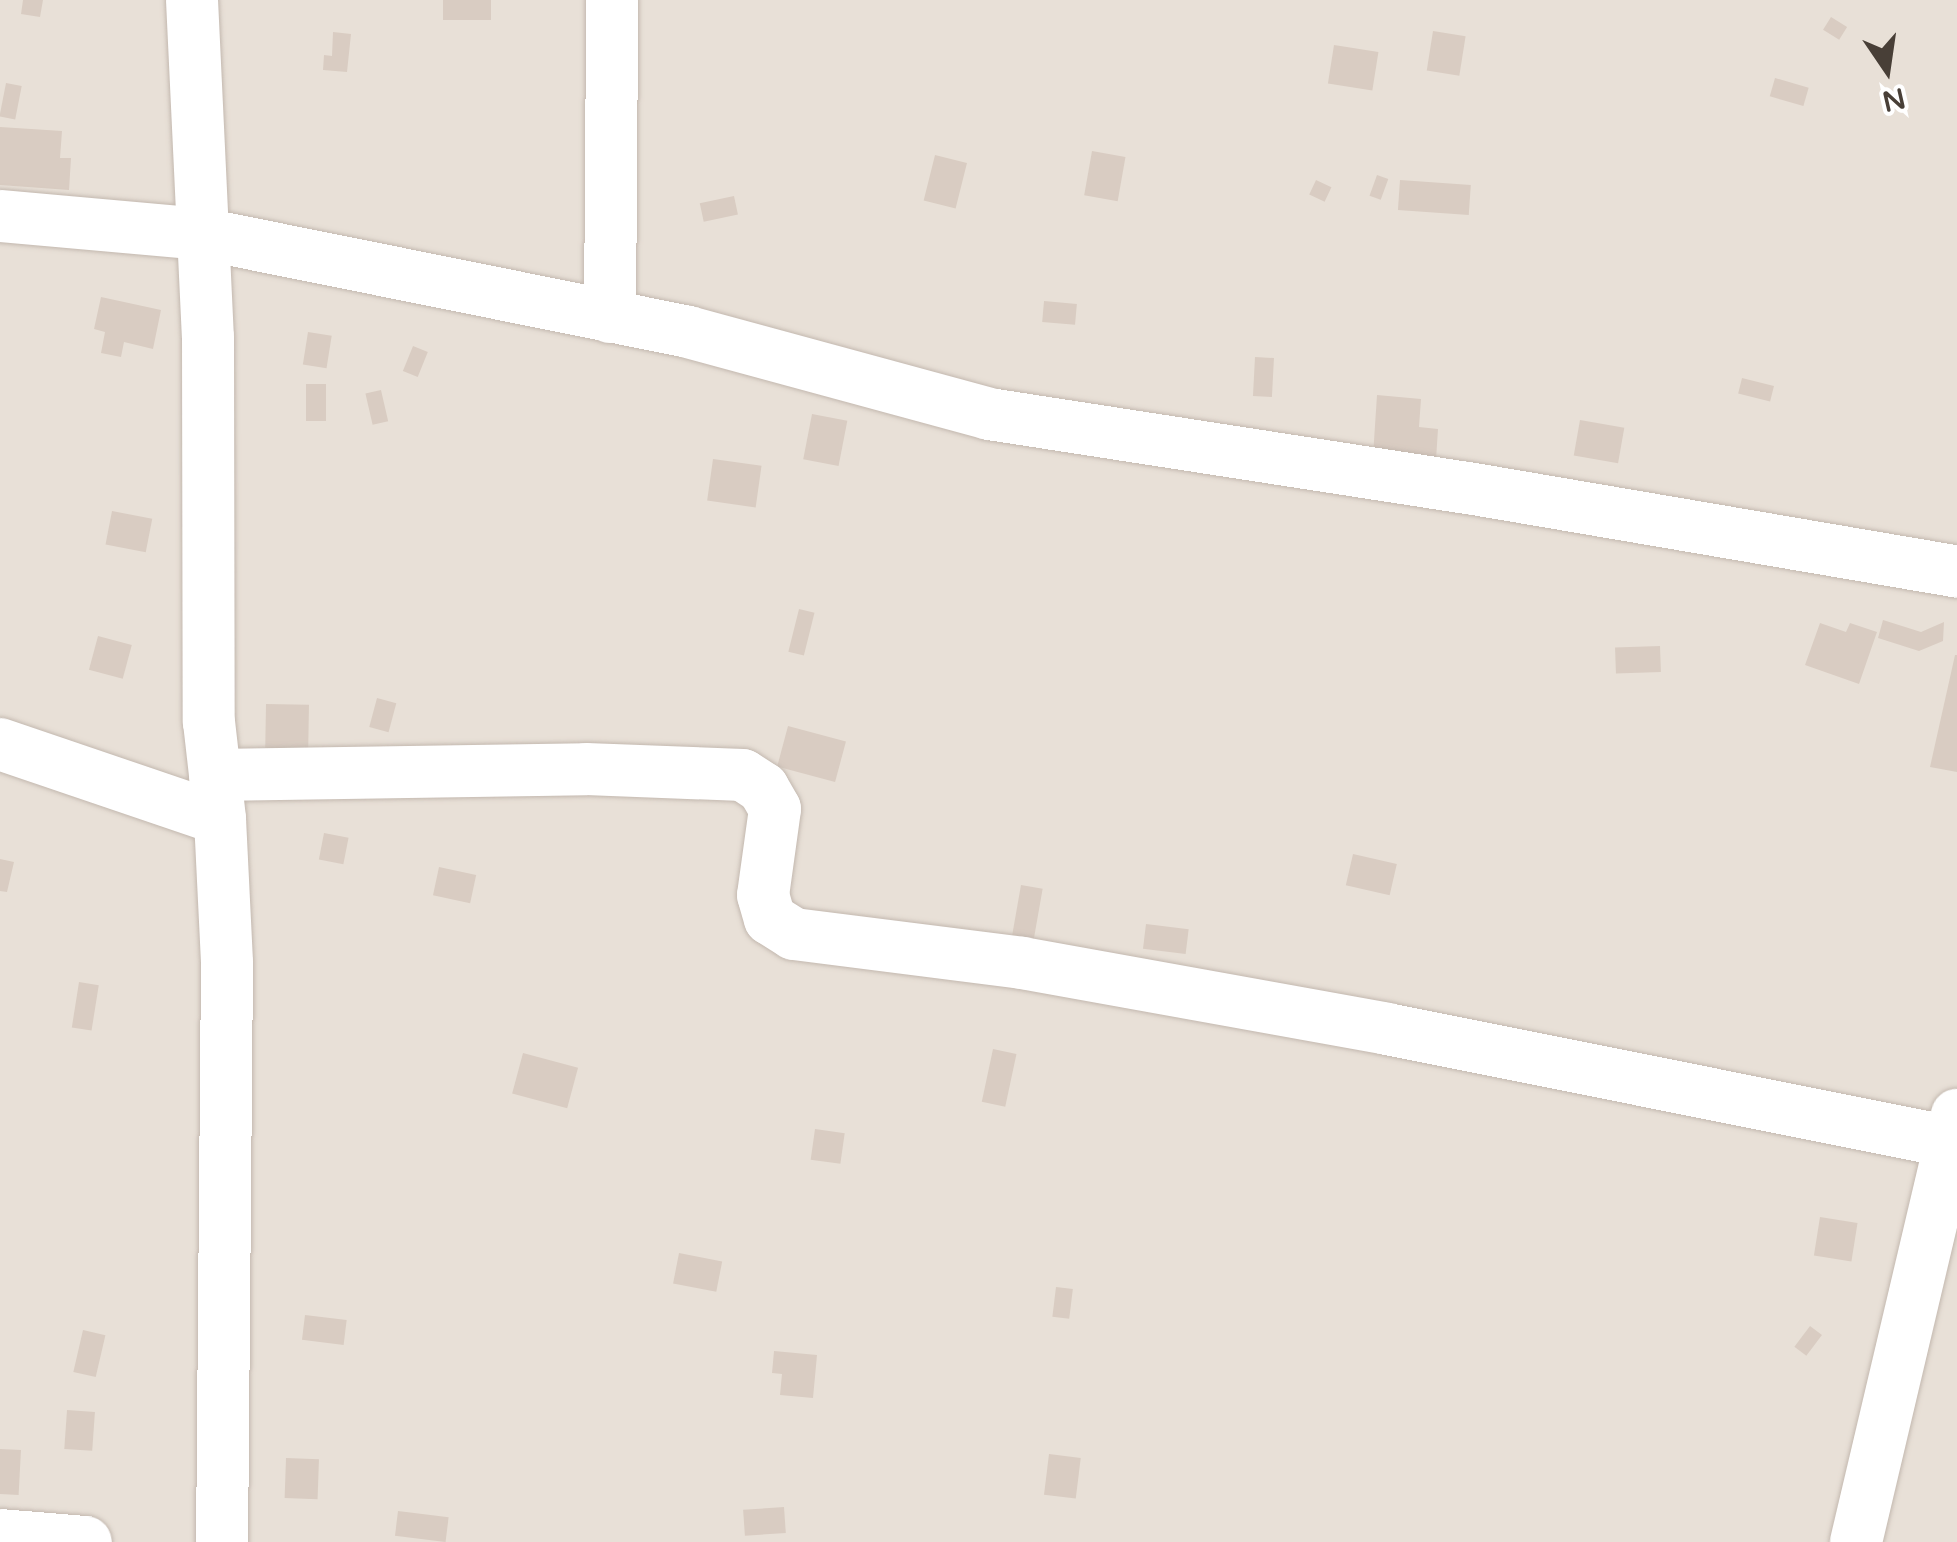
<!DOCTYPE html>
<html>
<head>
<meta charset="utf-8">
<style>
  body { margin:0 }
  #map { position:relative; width:1957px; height:1542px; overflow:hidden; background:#f4efe9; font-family:"Varela Round",sans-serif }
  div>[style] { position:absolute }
  .residential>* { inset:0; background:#e8e0d7; transform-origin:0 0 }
  .building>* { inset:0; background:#d9ccc2; transform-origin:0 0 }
  .roads { filter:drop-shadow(0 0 2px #c3b8af) drop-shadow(0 0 2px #c3b8af) }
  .minor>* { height:52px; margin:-26px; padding:0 26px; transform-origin:26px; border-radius:26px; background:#fff }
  span { translate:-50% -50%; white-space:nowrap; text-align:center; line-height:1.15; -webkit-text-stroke:8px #fff; paint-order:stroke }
  .north { position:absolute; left:1837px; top:20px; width:100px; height:100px; -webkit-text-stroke:8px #fff; paint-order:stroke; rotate:167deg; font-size:28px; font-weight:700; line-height:40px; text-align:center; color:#483f37 }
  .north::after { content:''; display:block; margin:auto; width:35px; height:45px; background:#483f37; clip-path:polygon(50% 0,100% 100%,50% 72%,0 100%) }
</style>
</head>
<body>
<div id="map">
  <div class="residential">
    <i style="left:0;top:0;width:1957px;height:1542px"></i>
  </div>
  <div class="building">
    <i style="clip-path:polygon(23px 0,43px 0,40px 17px,21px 14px)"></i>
    <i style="left:443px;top:0;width:48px;height:20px"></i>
    <i style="left:1831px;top:17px;width:19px;height:15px;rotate:32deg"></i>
    <i style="left:1433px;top:31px;width:33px;height:40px;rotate:9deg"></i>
    <i style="clip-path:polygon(333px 32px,351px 34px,347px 72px,323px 70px,324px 55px,332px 56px)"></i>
    <i style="left:1334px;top:45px;width:45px;height:39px;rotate:9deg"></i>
    <i style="left:1775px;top:78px;width:35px;height:19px;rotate:16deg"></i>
    <i style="left:6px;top:83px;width:16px;height:34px;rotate:11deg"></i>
    <i style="clip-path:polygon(0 127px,62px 131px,60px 158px,71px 158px,69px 190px,0 185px)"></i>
    <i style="left:1092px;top:151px;width:34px;height:45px;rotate:10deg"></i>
    <i style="left:935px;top:155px;width:33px;height:47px;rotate:14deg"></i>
    <i style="left:1377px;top:175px;width:12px;height:22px;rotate:20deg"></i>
    <i style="left:1316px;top:180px;width:17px;height:16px;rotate:25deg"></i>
    <i style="left:1400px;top:180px;width:71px;height:30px;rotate:4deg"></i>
    <i style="left:734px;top:196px;width:19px;height:35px;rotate:78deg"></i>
    <i style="clip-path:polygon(101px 297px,161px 310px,153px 349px,124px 342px,121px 357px,101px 353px,105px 332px,94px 329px)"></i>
    <i style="left:1044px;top:301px;width:33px;height:21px;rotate:5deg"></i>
    <i style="left:308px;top:332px;width:24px;height:33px;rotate:9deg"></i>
    <i style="left:413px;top:346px;width:16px;height:27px;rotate:22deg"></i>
    <i style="left:1255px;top:357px;width:19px;height:39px;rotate:3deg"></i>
    <i style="left:1742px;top:378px;width:33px;height:16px;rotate:14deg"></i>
    <i style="left:306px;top:384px;width:20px;height:37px"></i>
    <i style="left:381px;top:390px;width:32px;height:16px;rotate:77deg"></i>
    <i style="clip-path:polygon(1377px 395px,1421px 399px,1419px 427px,1438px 429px,1436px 460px,1373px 456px)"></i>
    <i style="left:812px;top:414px;width:36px;height:46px;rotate:11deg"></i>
    <i style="left:1580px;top:420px;width:45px;height:36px;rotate:10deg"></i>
    <i style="left:713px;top:459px;width:49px;height:42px;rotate:8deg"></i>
    <i style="left:112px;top:511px;width:41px;height:34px;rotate:11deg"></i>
    <i style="left:799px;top:609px;width:16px;height:44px;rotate:14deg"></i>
    <i style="clip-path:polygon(1883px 620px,1921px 632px,1944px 622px,1943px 641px,1919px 651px,1878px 638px)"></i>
    <i style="clip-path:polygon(1820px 623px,1846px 632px,1850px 623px,1877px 632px,1859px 684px,1805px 665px)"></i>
    <i style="left:98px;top:636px;width:35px;height:35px;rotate:15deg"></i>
    <i style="left:1660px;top:646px;width:26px;height:45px;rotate:88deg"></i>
    <i style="clip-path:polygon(1955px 655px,1957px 655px,1957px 772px,1930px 767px)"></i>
    <i style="left:377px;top:698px;width:20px;height:30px;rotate:15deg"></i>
    <i style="left:266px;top:704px;width:43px;height:44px;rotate:1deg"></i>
    <i style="left:788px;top:726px;width:60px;height:42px;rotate:15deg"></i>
    <i style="left:324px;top:833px;width:25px;height:27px;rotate:11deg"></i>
    <i style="left:1353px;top:854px;width:45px;height:32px;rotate:13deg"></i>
    <i style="clip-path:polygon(0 859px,14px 862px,7px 892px,0 891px)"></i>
    <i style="left:439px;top:867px;width:38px;height:29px;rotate:12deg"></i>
    <i style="left:1021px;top:885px;width:22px;height:52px;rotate:10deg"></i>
    <i style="left:1146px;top:924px;width:43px;height:25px;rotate:7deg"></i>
    <i style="left:79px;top:982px;width:20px;height:46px;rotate:9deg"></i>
    <i style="left:993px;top:1049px;width:24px;height:54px;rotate:12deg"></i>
    <i style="left:523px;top:1053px;width:57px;height:42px;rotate:15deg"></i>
    <i style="left:815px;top:1129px;width:30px;height:31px;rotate:8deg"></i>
    <i style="left:1820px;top:1217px;width:38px;height:39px;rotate:9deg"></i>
    <i style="left:679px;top:1253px;width:44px;height:31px;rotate:11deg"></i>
    <i style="left:1056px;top:1287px;width:17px;height:30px;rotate:7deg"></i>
    <i style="left:305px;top:1315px;width:42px;height:25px;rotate:7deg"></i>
    <i style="left:1810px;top:1326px;width:15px;height:26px;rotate:37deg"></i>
    <i style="left:83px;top:1330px;width:23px;height:43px;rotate:13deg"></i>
    <i style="clip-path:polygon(774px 1351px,817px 1355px,813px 1398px,780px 1395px,782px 1374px,772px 1373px)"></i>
    <i style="left:67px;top:1410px;width:28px;height:39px;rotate:4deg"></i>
    <i style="left:0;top:1449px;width:21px;height:45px;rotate:3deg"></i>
    <i style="left:1049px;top:1454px;width:32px;height:41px;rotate:7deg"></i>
    <i style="left:286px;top:1458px;width:33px;height:40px;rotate:2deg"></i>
    <i style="left:784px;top:1507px;width:26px;height:41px;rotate:86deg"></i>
    <i style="left:398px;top:1511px;width:51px;height:25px;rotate:7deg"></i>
  </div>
  <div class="roads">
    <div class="minor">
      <i style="left:192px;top:0;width:337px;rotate:87.3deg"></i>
      <i style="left:208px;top:337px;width:385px;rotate:89.9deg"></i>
      <i style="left:209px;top:722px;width:98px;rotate:83.5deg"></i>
      <i style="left:220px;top:819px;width:144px;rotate:87.2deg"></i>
      <i style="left:227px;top:963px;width:579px;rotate:90.49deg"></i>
      <i style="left:0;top:216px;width:204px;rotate:5.1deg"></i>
      <i style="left:203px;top:234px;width:495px;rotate:11.4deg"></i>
      <i style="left:688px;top:332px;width:312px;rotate:15.2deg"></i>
      <i style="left:989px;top:414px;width:485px;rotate:8.8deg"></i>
      <i style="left:1468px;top:488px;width:496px;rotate:9.7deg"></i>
      <i style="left:610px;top:317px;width:317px;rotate:-89.6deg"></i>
      <i style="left:0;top:744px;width:232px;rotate:18.8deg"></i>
      <i style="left:215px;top:775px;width:371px;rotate:-0.9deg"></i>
      <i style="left:586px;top:769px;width:157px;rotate:2.2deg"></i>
      <i style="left:743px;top:775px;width:24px;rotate:33deg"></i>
      <i style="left:763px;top:788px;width:24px;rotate:60deg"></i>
      <i style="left:775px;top:809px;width:87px;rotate:97.9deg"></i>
      <i style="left:763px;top:895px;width:25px;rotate:74deg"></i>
      <i style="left:770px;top:919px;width:28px;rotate:32deg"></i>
      <i style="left:794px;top:934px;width:230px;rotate:7.2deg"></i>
      <i style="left:1022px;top:963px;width:371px;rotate:10.2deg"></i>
      <i style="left:1387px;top:1029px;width:575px;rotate:11.33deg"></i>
      <i style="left:0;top:1535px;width:86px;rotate:4.7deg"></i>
      <i style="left:1856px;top:1542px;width:439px;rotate:-76.7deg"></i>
    </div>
  </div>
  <div class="north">N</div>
</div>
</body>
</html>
